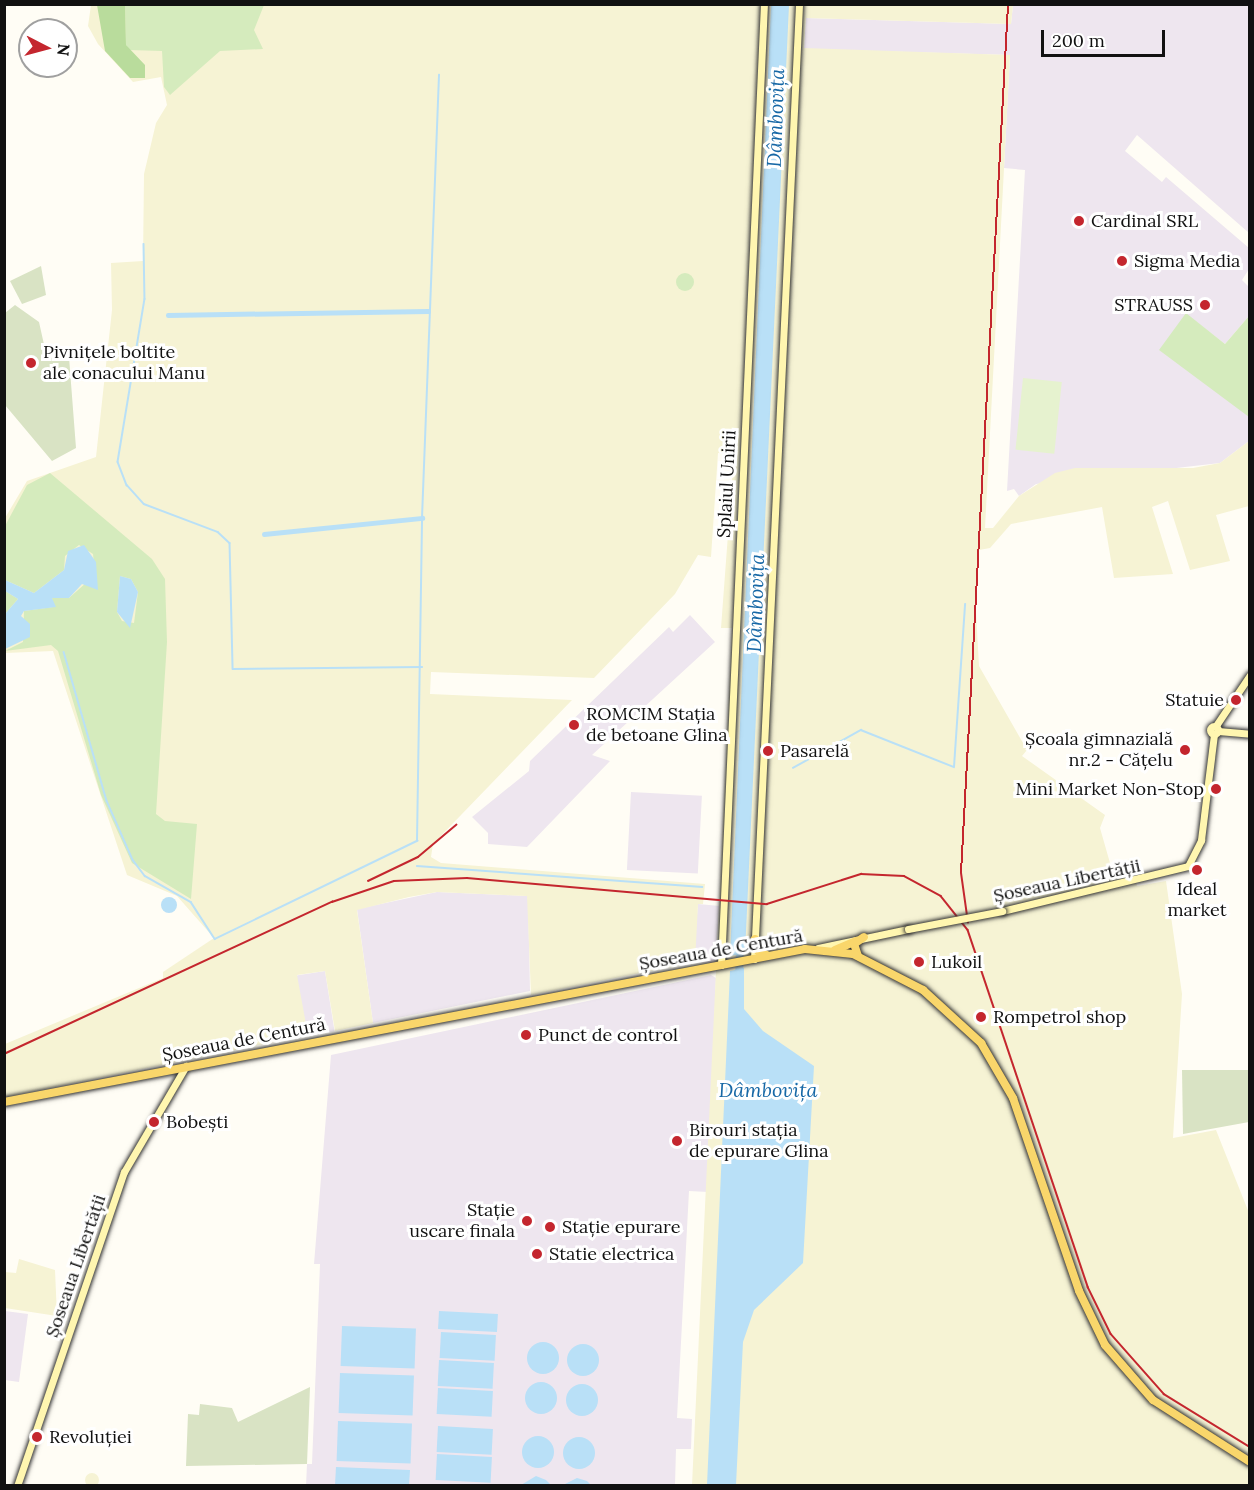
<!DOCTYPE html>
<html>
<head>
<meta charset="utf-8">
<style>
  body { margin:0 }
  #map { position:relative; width:1254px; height:1490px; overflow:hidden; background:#fffdf5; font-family:Lora,serif }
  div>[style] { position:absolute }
  .industrial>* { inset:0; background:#eee6ef; transform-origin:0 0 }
  .farmland>* { inset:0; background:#f6f3d4 }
  .round { border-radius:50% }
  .green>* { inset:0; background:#d5ebbd }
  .forest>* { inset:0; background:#b9dc9c }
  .cemetery>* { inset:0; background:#d9e3c4 }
  .pitch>* { inset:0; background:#e6f2cf; transform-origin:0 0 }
  .water>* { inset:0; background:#b9e0f7; transform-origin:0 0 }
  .stream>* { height:1.5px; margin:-0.75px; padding:0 0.75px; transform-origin:0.75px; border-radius:0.75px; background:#b9e0f7 }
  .canal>* { height:4.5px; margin:-2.25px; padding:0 2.25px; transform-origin:2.25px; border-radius:2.25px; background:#b9e0f7 }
  .river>* { height:8px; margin:-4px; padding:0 4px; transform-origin:4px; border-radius:4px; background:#b9e0f7 }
  .roads { filter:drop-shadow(0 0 2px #333) drop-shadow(0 0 2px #333) }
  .secondary>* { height:7px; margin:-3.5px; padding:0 3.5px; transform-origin:3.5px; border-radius:3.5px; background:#fff6b0 }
  .secondary>.ring { margin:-3.5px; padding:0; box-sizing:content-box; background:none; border:7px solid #fff6b0; border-radius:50% }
  .primary>* { height:8px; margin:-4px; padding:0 4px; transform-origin:4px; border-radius:4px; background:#f9d66b }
  .rail>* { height:1.5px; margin:-0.75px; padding:0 0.75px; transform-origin:0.75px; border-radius:0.75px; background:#c4262e }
  .bridges { filter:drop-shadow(0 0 2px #333) drop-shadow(0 0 2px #333) }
  .secondary-bridge>* { height:7px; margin:-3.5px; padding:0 3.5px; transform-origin:3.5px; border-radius:3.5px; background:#fff6b0 }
  .dots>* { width:16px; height:16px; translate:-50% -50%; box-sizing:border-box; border:3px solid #fff; border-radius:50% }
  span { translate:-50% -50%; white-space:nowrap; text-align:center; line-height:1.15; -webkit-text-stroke:6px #fff; paint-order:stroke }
  .poi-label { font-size:18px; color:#111 }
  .left { translate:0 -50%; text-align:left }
  .right { translate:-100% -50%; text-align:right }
  .street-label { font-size:18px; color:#111 }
  .water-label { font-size:20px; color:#1768a6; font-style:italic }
  .frame { position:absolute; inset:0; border:6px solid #111; pointer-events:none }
  .north { position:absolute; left:18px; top:18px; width:60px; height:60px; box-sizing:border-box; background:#fff; border:2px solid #a0a0a0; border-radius:50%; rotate:96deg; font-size:16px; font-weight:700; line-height:24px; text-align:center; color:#111 }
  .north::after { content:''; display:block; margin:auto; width:21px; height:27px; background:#c4262e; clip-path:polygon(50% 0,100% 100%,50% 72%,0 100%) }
  .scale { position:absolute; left:1041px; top:30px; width:124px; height:27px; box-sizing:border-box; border:3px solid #111; border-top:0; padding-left:8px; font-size:18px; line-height:21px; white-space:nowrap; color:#111; -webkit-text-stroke:4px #fff; paint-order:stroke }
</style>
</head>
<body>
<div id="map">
  <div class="industrial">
    <i style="clip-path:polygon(1013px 5px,1249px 5px,1249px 233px,1137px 135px,1125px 151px,1162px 182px,1166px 177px,1249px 248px,1249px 269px,1242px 280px,1249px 287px,1249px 316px,1225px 344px,1186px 314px,1249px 417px,1249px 441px,1220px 463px,1036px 484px,1019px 496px,1014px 489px,1007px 491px,1025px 170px,1004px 168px,1010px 55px,804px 49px,806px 18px,1011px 24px)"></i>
    <i style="clip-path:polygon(690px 615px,715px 642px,592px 755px,610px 761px,527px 847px,488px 844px,488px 833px,472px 817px,529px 771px,530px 761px,669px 627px,673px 632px)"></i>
    <i style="left:631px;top:792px;width:71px;height:78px;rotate:3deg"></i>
    <i style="clip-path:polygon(437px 892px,528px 896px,530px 991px,373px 1023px,357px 909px)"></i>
    <i style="left:698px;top:904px;width:22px;height:58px;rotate:5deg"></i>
    <i style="left:325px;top:971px;width:61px;height:29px;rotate:81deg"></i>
    <i style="clip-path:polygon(711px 975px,716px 978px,708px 1192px,689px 1191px,677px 1418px,692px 1419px,691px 1449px,676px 1449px,675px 1485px,306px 1486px,307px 1464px,312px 1464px,320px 1264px,314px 1264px,331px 1055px)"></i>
    <i style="clip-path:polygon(5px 1311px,28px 1314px,19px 1382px,5px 1380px)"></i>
  </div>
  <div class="farmland">
    <i style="clip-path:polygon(91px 5px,1013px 5px,1011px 24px,806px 18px,804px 48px,1010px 55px,985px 528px,993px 528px,1019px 496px,1055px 473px,1075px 468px,1193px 468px,1220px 463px,1249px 441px,1249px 506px,1216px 515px,1230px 561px,1190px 570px,1168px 501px,1152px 507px,1173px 574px,1114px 578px,1102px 507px,1011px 524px,990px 548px,979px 550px,975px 595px,979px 666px,1027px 750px,1022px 756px,1105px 815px,1100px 828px,1110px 863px,1131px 859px,1137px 886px,1166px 881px,1182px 994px,1173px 1138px,1216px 1130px,1249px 1213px,1249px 1485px,692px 1485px,732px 628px,721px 628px,734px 454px,718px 453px,711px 557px,698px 555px,675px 594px,594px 678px,431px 672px,430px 694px,572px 700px,433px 844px,431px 857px,441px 863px,705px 884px,703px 904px,698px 904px,695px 962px,531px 995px,527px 896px,437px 892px,409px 897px,357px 910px,373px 1023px,335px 1031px,325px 971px,297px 975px,308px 1035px,5px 1097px,5px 1044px,163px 978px,163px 972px,214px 938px,177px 896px,127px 875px,53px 651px,5px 653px,5px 518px,27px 481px,96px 457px,112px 310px,111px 263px,143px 261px,144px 174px,156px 123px,167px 105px,161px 77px,133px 82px,98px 44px,88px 26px)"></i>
    <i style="clip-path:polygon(19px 1259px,55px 1270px,57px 1316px,5px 1308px,5px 1272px,16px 1273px)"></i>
    <i class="round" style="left:85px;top:1473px;width:14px;height:14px"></i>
  </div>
  <div class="green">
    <i style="clip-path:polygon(125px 5px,264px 5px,254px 30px,263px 49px,220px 51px,170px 95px,164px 87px,162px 51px,129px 50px,126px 45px)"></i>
    <i class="round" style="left:676px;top:273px;width:18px;height:18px"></i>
    <i style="clip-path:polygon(1186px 313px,1225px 344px,1249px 316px,1249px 417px,1159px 350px)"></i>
    <i style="clip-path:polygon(evenodd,50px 473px,152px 559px,165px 579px,167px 642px,156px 814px,165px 821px,197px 824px,191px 899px,132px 863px,101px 795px,58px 651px,51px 645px,5px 651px,23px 642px,24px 611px,53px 607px,52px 598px,69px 598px,95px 575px,93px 554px,79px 545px,65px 556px,64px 570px,34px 593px,5px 580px,5px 526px,27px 485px,50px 473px,120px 576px,131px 579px,138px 592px,134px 623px,122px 621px,117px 612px,120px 576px)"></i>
    <i style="clip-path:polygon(5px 591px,18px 599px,5px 614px)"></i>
  </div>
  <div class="forest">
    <i style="clip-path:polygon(97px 5px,125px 5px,126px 45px,145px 65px,145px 78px,130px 78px,105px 51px)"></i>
  </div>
  <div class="cemetery">
    <i style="clip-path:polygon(41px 266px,46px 295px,22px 304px,10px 281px)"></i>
    <i style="clip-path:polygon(15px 305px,39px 322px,47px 358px,69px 357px,76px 448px,52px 461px,5px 405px,5px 313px)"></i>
    <i style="clip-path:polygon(1182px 1070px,1249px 1070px,1249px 1122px,1183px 1134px)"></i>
    <i style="clip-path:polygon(310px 1387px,307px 1464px,186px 1466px,188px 1414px,199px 1415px,200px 1404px,232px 1408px,238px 1422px)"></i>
  </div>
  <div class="pitch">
    <i style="left:1023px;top:378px;width:39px;height:72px;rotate:6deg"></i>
  </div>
  <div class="water">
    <i style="clip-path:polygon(771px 5px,789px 5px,745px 953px,730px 956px)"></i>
    <i style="clip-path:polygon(84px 545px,96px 562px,98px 590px,82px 584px,69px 598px,52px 598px,56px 607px,24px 611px,21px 616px,30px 624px,30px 637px,5px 649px,5px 614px,18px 599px,5px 591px,5px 580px,34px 593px,64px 570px,68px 551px)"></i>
    <i style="clip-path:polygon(120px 576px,131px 579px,138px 592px,130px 628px,117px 612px)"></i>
    <i class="round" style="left:161px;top:897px;width:16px;height:16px"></i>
    <i style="clip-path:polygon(744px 968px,744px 1009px,763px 1031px,814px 1066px,803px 1263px,754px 1310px,743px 1342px,736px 1485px,707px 1485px,730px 971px)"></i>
    <i style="left:439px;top:1311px;width:59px;height:18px;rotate:3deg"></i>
    <i style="left:342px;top:1326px;width:74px;height:40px;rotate:2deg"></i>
    <i style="left:441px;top:1332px;width:55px;height:26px;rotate:3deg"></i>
    <i class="round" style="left:527px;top:1342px;width:32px;height:32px"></i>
    <i class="round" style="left:567px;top:1344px;width:32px;height:32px"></i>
    <i style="left:439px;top:1360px;width:55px;height:26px;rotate:3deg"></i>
    <i style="left:340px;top:1373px;width:74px;height:40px;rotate:2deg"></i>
    <i class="round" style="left:525px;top:1382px;width:32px;height:32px"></i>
    <i class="round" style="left:566px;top:1384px;width:32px;height:32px"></i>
    <i style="left:438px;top:1388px;width:55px;height:26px;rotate:3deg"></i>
    <i style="left:338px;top:1421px;width:74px;height:40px;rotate:2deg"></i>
    <i style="left:438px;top:1426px;width:55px;height:26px;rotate:3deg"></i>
    <i class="round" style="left:522px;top:1436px;width:32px;height:32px"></i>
    <i class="round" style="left:563px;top:1437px;width:32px;height:32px"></i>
    <i style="left:437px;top:1454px;width:55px;height:26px;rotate:3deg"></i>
    <i style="clip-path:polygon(336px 1467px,410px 1470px,409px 1485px,335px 1485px)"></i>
    <i style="clip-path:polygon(536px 1476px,546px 1480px,551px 1485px,521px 1485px)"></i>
    <i style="clip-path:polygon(577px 1478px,587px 1481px,591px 1485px,563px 1485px)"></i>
  </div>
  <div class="stream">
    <i style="left:144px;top:244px;width:55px;rotate:89deg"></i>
    <i style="left:145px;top:299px;width:165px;rotate:99.4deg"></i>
    <i style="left:118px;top:462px;width:25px;rotate:69deg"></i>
    <i style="left:127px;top:485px;width:25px;rotate:48deg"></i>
    <i style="left:144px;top:504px;width:79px;rotate:20.7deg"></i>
    <i style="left:218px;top:532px;width:16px;rotate:43deg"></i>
    <i style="left:230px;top:543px;width:126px;rotate:88.6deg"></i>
    <i style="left:233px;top:669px;width:189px;rotate:-0.6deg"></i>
    <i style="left:64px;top:652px;width:155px;rotate:73.9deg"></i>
    <i style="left:107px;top:801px;width:64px;rotate:66.2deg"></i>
    <i style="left:133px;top:860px;width:20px;rotate:53deg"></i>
    <i style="left:145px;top:876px;width:53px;rotate:29.5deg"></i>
    <i style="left:191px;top:902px;width:44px;rotate:57deg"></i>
    <i style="left:215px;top:939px;width:225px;rotate:-25.9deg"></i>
    <i style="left:417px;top:841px;width:323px;rotate:-89.1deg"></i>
    <i style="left:422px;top:518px;width:443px;rotate:-87.8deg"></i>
    <i style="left:793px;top:768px;width:78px;rotate:-29.2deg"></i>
    <i style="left:861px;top:730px;width:100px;rotate:21.7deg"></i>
    <i style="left:954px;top:767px;width:163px;rotate:-86.1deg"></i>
    <i style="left:417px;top:866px;width:286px;rotate:4.2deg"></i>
  </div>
  <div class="canal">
    <i style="left:168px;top:315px;width:260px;rotate:-0.9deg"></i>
    <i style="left:264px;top:534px;width:159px;rotate:-5.8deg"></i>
  </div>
  <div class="river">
    <i style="left:739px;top:977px;width:33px;rotate:-88deg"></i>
  </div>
  <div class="roads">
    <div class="secondary">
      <i class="ring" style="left:1210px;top:726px;width:1px;height:1px"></i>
      <i style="left:1215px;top:727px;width:63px;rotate:-56.1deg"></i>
      <i style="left:1218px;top:731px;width:32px;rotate:5deg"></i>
      <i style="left:1002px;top:911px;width:191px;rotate:-13.6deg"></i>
      <i style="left:1188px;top:866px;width:29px;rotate:-63deg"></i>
      <i style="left:1201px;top:840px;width:107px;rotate:-83deg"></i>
      <i style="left:818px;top:948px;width:92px;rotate:-11.9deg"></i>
      <i style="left:754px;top:959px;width:956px;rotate:-87.3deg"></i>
      <i style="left:721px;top:965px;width:962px;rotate:-87.44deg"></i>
      <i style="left:17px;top:1486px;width:332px;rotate:-71.2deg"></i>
      <i style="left:124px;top:1172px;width:123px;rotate:-59.7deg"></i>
    </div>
    <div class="primary">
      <i style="left:755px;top:939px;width:12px;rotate:76deg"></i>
      <i style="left:758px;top:951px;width:10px;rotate:24deg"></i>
      <i style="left:835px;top:950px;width:23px;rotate:-23deg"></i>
      <i style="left:858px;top:956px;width:13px;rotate:-108deg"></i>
      <i style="left:854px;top:944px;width:12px;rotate:-35deg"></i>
      <i style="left:4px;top:1102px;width:815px;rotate:-10.81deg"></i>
      <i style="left:805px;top:949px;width:48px;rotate:5.9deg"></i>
      <i style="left:853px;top:954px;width:79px;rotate:27.2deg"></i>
      <i style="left:923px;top:990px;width:79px;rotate:42.4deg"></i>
      <i style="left:981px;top:1043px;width:64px;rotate:59.8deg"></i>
      <i style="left:1013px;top:1098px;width:204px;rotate:71.1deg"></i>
      <i style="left:1079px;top:1291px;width:60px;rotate:64.3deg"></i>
      <i style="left:1105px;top:1345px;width:73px;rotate:48.9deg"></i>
      <i style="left:1153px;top:1400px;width:115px;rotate:32.6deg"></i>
    </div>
  </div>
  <div class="rail">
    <i style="left:368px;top:881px;width:55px;rotate:-25.6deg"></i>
    <i style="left:418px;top:857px;width:50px;rotate:-40.1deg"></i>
    <i style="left:968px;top:923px;width:50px;rotate:-98deg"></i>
    <i style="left:961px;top:873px;width:870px;rotate:-86.9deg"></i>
    <i style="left:4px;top:1054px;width:362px;rotate:-24.9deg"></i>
    <i style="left:332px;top:902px;width:65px;rotate:-18.7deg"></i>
    <i style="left:394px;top:881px;width:73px;rotate:-2.4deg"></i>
    <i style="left:467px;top:878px;width:301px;rotate:5deg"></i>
    <i style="left:767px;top:904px;width:99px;rotate:-17.7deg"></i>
    <i style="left:861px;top:874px;width:43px;rotate:2.7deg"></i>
    <i style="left:904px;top:876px;width:42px;rotate:28.4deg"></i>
    <i style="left:941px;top:896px;width:43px;rotate:51.5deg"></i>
    <i style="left:968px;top:930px;width:377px;rotate:71.4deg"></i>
    <i style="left:1088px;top:1287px;width:52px;rotate:63.9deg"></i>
    <i style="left:1111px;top:1334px;width:80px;rotate:48.5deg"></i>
    <i style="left:1164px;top:1394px;width:101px;rotate:31.6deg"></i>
  </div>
  <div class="bridges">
    <div class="secondary-bridge">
      <i style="left:908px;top:929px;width:96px;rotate:-10.8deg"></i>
    </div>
  </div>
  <div class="dots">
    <i style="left:1079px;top:221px;background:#c4262e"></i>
    <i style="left:1122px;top:261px;background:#c4262e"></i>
    <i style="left:1205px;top:305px;background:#c4262e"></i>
    <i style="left:31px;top:363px;background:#c4262e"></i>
    <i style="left:1236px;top:700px;background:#c4262e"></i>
    <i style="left:574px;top:725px;background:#c4262e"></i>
    <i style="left:1185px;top:750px;background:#c4262e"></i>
    <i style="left:768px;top:751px;background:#c4262e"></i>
    <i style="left:1216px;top:789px;background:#c4262e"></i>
    <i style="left:1197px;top:870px;background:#c4262e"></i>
    <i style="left:919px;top:962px;background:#c4262e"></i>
    <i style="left:981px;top:1017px;background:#c4262e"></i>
    <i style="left:526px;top:1035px;background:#c4262e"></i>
    <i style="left:154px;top:1122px;background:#c4262e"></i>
    <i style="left:677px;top:1141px;background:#c4262e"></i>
    <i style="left:527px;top:1221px;background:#c4262e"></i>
    <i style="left:550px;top:1227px;background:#c4262e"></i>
    <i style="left:537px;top:1254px;background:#c4262e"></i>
    <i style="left:37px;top:1437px;background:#c4262e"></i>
  </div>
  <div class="poi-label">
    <span class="left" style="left:1091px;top:221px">Cardinal SRL</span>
    <span class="left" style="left:1134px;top:261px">Sigma Media</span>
    <span class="right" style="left:1193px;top:305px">STRAUSS</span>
    <span class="left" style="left:43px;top:363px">Pivnițele boltite<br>ale conacului Manu</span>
    <span class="right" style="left:1224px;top:700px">Statuie</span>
    <span class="left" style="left:586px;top:725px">ROMCIM Stația<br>de betoane Glina</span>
    <span class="right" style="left:1173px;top:750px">Școala gimnazială<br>nr.2 - Cățelu</span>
    <span class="left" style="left:780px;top:751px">Pasarelă</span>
    <span class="right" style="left:1204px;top:789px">Mini Market Non-Stop</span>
    <span style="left:1197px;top:900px">Ideal<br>market</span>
    <span class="left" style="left:931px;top:962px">Lukoil</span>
    <span class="left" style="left:993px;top:1017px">Rompetrol shop</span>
    <span class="left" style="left:538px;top:1035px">Punct de control</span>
    <span class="left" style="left:166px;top:1122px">Bobești</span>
    <span class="left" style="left:689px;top:1141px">Birouri stația<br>de epurare Glina</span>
    <span class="right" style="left:515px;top:1221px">Stație<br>uscare finala</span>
    <span class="left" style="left:562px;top:1227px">Stație epurare</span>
    <span class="left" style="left:549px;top:1254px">Statie electrica</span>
    <span class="left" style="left:49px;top:1437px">Revoluției</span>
  </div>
  <div class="street-label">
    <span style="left:727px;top:484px;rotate:-87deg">Splaiul Unirii</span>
    <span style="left:1067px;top:881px;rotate:-12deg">Șoseaua Libertății</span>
    <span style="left:721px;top:950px;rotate:-10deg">Șoseaua de Centură</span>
    <span style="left:244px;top:1040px;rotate:-11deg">Șoseaua de Centură</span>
    <span style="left:76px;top:1266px;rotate:-71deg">Șoseaua Libertății</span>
  </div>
  <div class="water-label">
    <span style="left:775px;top:118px;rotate:-88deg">Dâmbovița</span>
    <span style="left:755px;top:603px;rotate:-88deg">Dâmbovița</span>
    <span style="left:768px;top:1089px">Dâmbovița</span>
  </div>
  <div class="frame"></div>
  <div class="north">N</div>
  <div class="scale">200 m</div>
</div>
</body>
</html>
